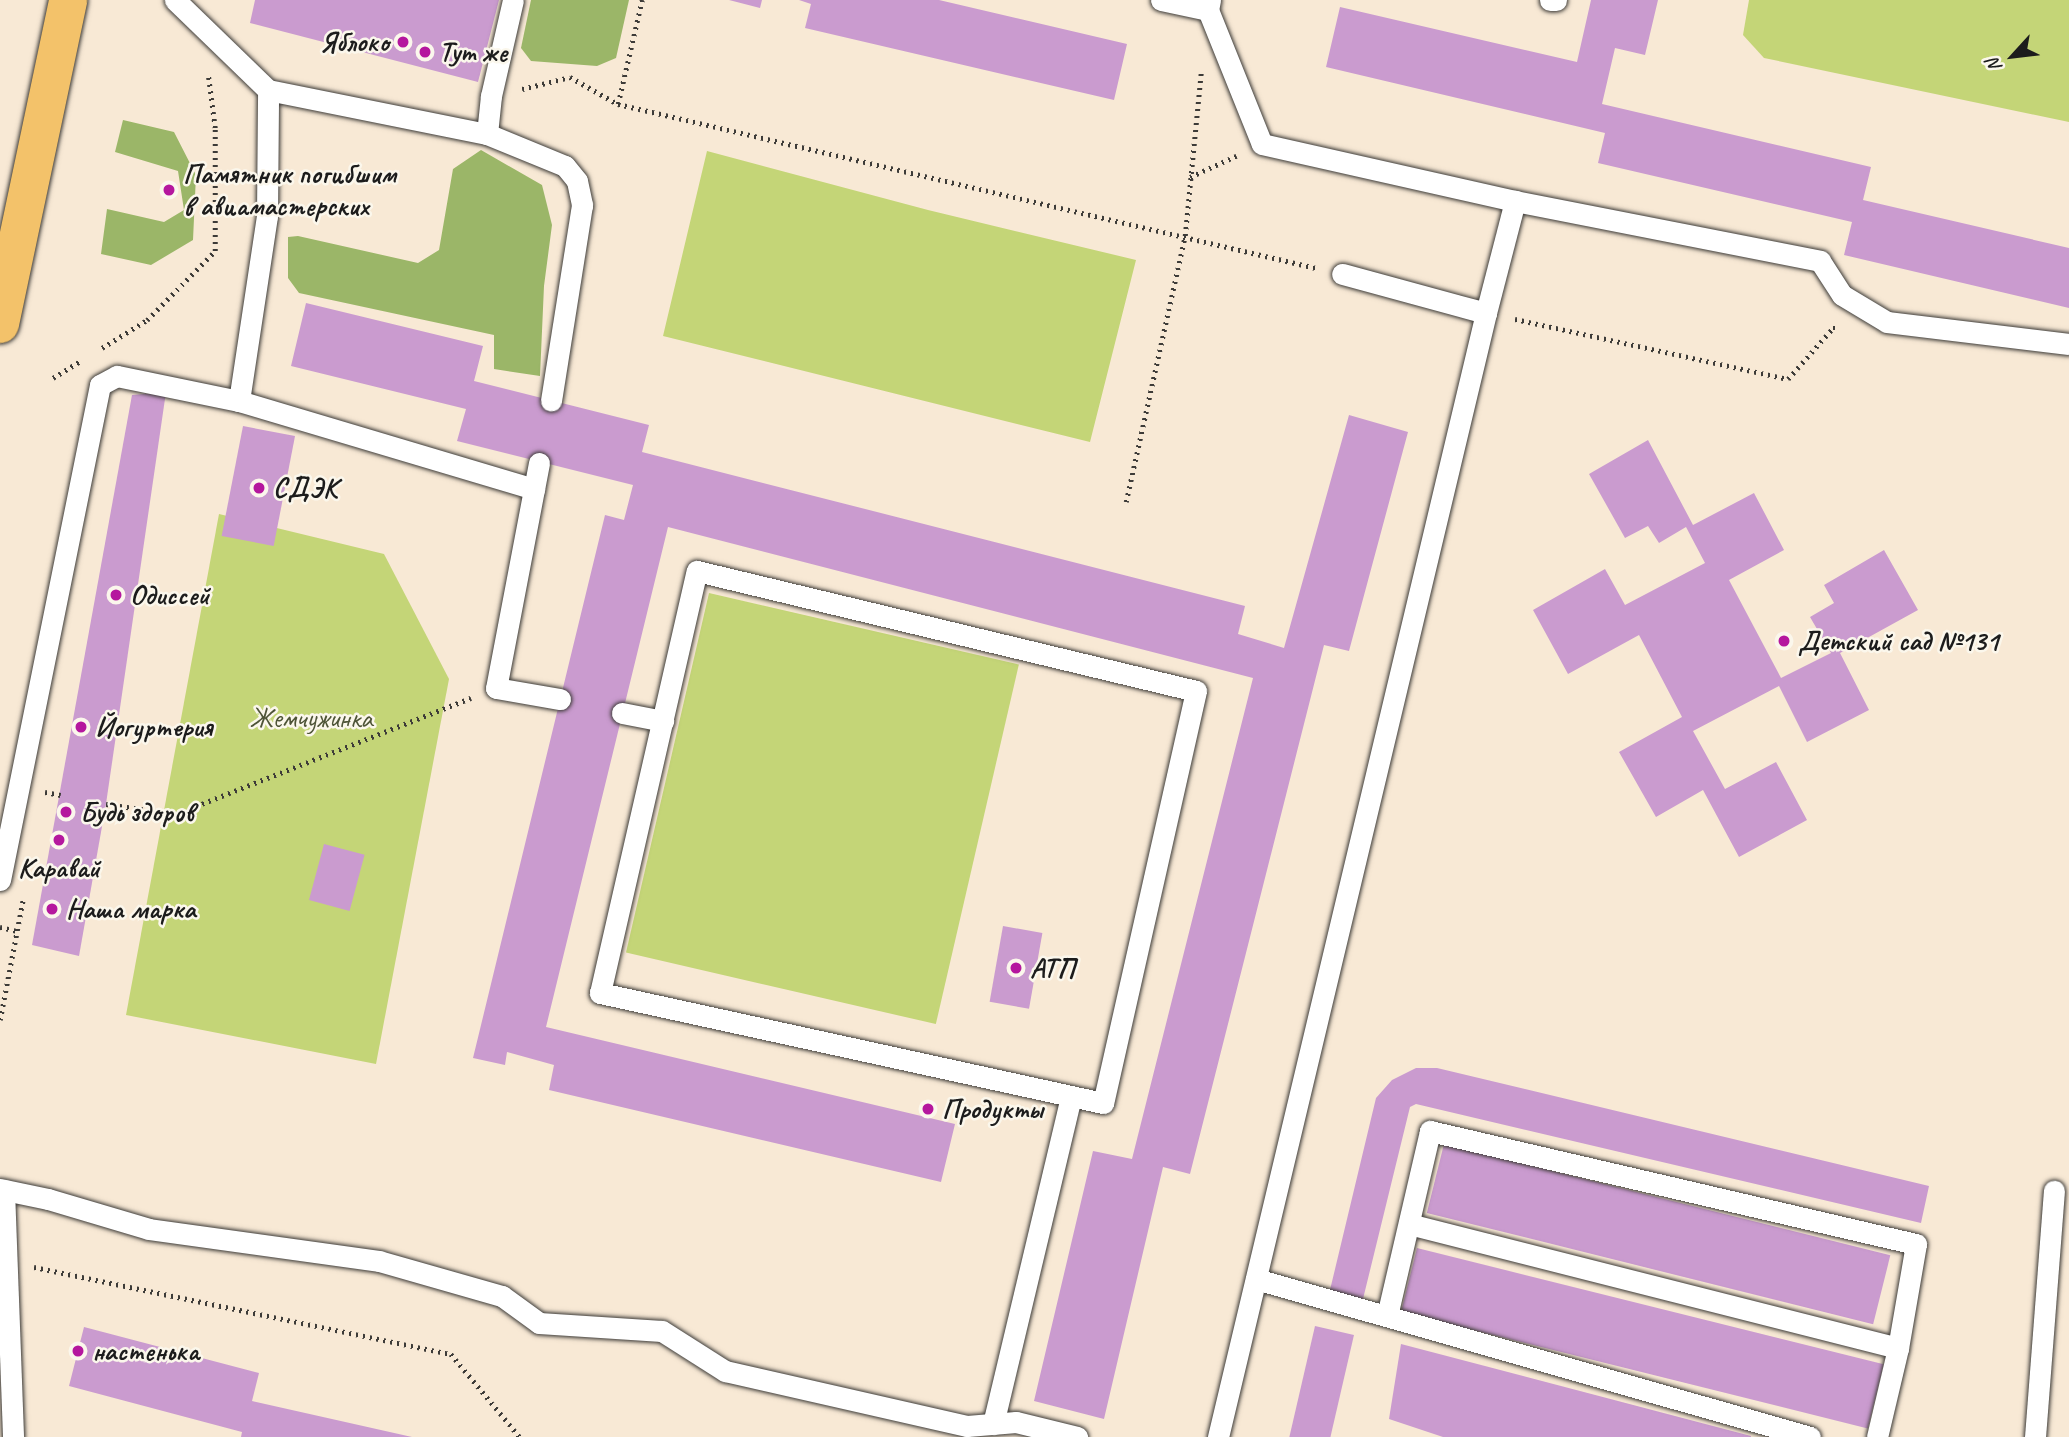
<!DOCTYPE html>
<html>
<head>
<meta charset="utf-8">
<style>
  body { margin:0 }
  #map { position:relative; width:2069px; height:1437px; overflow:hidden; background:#f8e9d5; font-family:Caveat,sans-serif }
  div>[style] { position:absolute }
  .green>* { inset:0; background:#c4d577; transform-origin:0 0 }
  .forest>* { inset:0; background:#9bb668 }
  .building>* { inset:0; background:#ca9bcf; transform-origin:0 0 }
  .path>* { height:4.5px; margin-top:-2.25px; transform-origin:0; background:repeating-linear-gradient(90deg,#3d3b38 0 2px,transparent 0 7px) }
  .roads { filter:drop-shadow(0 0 2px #3d3b38) drop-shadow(0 0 2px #3d3b38) }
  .lane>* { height:21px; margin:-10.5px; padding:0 10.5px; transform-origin:10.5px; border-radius:10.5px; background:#fff }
  .primary>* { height:38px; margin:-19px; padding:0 19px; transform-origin:19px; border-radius:19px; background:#f3c26a }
  .dots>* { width:19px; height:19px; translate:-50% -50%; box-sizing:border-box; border:4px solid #fbf7ec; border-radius:50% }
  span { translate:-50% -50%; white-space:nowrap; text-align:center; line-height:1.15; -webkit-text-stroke:5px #fbf7ec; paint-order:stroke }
  .poi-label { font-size:28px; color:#1c1c1c; font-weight:700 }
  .right { translate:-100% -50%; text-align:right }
  .left { translate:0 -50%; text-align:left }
  .park-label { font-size:28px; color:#4e5437 }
  .north { position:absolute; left:1978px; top:21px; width:70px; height:70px; -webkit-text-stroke:5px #fbf7ec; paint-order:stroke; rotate:243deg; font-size:19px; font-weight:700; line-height:28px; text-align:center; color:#1c1c1c }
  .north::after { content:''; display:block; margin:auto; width:24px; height:32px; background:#1c1c1c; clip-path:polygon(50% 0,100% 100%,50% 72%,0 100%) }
</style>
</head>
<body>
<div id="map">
  <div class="green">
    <i style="clip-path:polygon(1749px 0,2069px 0,2069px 122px,1764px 58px,1743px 35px)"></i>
    <i style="clip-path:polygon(707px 151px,928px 210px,1136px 260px,1090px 442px,663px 336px)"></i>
    <i style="clip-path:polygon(219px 514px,384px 554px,449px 679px,376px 1064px,126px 1015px)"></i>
    <i style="left:709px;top:593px;width:318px;height:369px;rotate:13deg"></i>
  </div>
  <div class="forest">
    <i style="clip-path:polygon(531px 0,629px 0,616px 58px,597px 66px,531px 61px,521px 48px)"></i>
    <i style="clip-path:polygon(123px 120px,174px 132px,196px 175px,193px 240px,151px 265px,101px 254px,107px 209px,164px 222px,184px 210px,178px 171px,115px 152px)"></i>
    <i style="clip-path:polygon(481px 150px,542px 185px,552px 225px,544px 286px,540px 376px,494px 369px,494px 335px,299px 293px,288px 278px,288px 237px,298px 236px,418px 263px,439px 250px,453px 169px)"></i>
  </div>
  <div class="building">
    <i style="clip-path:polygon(255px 0,499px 0,478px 82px,250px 23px)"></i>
    <i style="clip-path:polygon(729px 0,762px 0,760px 8px)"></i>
    <i style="clip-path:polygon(799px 0,939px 0,1127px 44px,1114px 100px,805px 28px,811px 4px)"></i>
    <i style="clip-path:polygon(1591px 0,1658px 0,1645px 55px,1615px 48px,1602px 104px,1871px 167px,1863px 200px,2069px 248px,2069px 308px,1844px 255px,1852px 222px,1598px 163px,1605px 133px,1326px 67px,1340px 7px,1577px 62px)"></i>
    <i style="clip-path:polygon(306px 303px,483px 346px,474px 381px,649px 425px,642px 452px,1245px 606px,1238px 634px,1284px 648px,1349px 415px,1408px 432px,1349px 651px,1324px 645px,1190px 1174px,1163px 1167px,1104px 1419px,1034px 1401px,1093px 1151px,1132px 1159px,1253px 678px,668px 527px,546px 1027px,955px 1124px,941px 1182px,549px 1090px,554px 1065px,507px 1052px,505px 1065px,473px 1058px,605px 515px,624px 520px,633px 485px,457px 441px,466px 409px,291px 366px)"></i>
    <i style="clip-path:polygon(166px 392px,106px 804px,79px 956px,32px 945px,132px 395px)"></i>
    <i style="left:243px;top:426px;width:53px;height:112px;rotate:11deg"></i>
    <i style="clip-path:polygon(1648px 440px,1693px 525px,1754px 493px,1784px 550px,1729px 580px,1781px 678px,1831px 653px,1810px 617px,1834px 603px,1824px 585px,1884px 550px,1918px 610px,1840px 653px,1869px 710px,1807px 742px,1779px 686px,1693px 731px,1725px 789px,1776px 762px,1807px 820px,1739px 857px,1703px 790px,1656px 817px,1619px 752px,1682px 717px,1639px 635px,1568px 674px,1533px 610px,1605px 569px,1625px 605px,1705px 563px,1686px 527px,1659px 543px,1648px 526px,1625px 538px,1589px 474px)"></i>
    <i style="left:324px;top:844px;width:42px;height:58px;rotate:15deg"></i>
    <i style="left:1003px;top:926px;width:40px;height:77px;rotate:10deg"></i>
    <i style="clip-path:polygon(1416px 1068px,1437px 1068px,1929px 1186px,1921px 1223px,1416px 1104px,1410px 1107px,1363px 1299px,1330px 1290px,1376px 1098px,1392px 1080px)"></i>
    <i style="left:1444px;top:1144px;width:460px;height:71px;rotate:14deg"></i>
    <i style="left:1417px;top:1248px;width:481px;height:66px;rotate:14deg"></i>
    <i style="left:1315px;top:1326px;width:40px;height:114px;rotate:13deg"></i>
    <i style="clip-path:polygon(84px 1327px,259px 1373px,252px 1401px,412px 1437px,241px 1437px,242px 1432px,69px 1386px)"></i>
    <i style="clip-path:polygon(1401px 1344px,1751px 1436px,1751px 1437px,1443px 1437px,1389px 1419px)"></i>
  </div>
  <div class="path">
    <i style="left:522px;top:89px;width:49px;rotate:-14deg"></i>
    <i style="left:570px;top:77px;width:55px;rotate:29.4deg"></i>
    <i style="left:618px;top:104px;width:717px;rotate:13.22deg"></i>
    <i style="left:618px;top:104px;width:107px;rotate:-77deg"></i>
    <i style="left:1190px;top:177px;width:51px;rotate:-24.5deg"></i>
    <i style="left:1515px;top:319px;width:280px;rotate:12.4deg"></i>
    <i style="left:1788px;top:379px;width:68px;rotate:-48.6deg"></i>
    <i style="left:1833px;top:328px;width:5px"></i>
    <i style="left:102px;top:348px;width:53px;rotate:-31.9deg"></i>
    <i style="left:147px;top:320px;width:97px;rotate:-45.4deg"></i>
    <i style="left:215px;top:251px;width:123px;rotate:-90deg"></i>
    <i style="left:215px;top:128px;width:54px;rotate:-97.4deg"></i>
    <i style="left:53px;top:378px;width:31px;rotate:-32deg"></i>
    <i style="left:1126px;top:502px;width:272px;rotate:-77.5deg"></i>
    <i style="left:1185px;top:236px;width:165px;rotate:-84.4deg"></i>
    <i style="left:45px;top:792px;width:16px;rotate:11deg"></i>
    <i style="left:106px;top:804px;width:71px;rotate:8.1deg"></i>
    <i style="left:176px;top:814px;width:317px;rotate:-21.5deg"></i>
    <i style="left:0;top:927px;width:17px;rotate:13deg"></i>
    <i style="left:0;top:1020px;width:123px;rotate:-79.2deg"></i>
    <i style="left:34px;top:1267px;width:426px;rotate:11.8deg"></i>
    <i style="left:451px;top:1354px;width:108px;rotate:50.3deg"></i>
  </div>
  <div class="roads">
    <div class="lane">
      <i style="left:175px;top:0;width:129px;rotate:44.1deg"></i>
      <i style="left:268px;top:90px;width:223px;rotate:11.4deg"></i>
      <i style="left:487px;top:134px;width:84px;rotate:22.3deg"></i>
      <i style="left:565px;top:166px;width:19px;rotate:51deg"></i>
      <i style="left:577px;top:181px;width:25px;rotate:78deg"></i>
      <i style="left:582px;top:205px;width:198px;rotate:99deg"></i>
      <i style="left:1161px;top:0;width:48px;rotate:12deg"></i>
      <i style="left:1210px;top:0;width:10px;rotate:101deg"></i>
      <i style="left:1208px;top:10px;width:144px;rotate:68.1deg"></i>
      <i style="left:1262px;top:144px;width:259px;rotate:12.7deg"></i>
      <i style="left:1550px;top:0;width:6px"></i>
      <i style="left:487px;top:134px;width:38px;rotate:-84deg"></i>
      <i style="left:491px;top:96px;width:98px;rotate:-77.1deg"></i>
      <i style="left:1486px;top:313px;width:116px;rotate:-75.5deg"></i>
      <i style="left:1515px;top:201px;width:311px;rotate:11.1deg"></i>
      <i style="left:1820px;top:261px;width:40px;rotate:57.1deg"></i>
      <i style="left:1842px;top:295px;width:52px;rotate:31deg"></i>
      <i style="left:1887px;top:322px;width:183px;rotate:6.9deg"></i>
      <i style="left:239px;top:401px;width:187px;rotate:-81.4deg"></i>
      <i style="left:267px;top:216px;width:126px;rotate:-89.5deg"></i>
      <i style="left:539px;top:463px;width:229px;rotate:100.8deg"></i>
      <i style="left:496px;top:688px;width:65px;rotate:9.8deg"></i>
      <i style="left:697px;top:571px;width:513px;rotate:13.52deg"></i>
      <i style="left:1196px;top:691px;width:422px;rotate:102.7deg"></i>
      <i style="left:1103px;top:1103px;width:515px;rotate:-167.66deg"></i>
      <i style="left:600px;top:993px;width:433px;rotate:-77.1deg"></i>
      <i style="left:622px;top:713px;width:42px;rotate:11deg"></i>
      <i style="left:0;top:880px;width:505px;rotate:-78.58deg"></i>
      <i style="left:100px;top:385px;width:19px;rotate:-28deg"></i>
      <i style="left:117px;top:376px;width:125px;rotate:11.6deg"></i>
      <i style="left:239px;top:401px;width:308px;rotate:16.6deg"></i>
      <i style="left:0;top:1189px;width:49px;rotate:11.8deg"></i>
      <i style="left:48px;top:1199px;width:105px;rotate:16.5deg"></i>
      <i style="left:149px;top:1229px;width:232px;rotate:7.9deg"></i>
      <i style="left:379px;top:1261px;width:128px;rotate:15.9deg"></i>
      <i style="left:502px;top:1296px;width:46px;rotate:36.1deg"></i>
      <i style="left:539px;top:1323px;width:123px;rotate:3.7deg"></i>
      <i style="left:662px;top:1331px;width:75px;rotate:32.4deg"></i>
      <i style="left:725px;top:1371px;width:248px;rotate:12.8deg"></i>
      <i style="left:967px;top:1426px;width:49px;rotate:-4.7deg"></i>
      <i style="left:1016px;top:1422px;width:63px;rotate:13.8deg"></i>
      <i style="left:4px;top:1190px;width:247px;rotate:87.9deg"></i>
      <i style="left:1256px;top:1279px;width:576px;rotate:15.92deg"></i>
      <i style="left:1387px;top:1316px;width:190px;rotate:-76.9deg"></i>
      <i style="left:1430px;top:1131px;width:499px;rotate:13.1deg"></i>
      <i style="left:1916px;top:1244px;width:106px;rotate:99.8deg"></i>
      <i style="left:1898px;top:1348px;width:504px;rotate:-165.77deg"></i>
      <i style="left:993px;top:1424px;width:337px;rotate:-76.6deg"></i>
      <i style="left:1218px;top:1437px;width:1156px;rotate:-76.59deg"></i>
      <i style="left:1486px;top:313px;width:149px;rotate:-164.8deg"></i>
      <i style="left:1877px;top:1437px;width:91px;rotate:-76.7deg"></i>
      <i style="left:2035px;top:1437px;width:247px;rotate:-85.6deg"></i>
    </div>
    <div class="primary">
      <i style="left:0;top:324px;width:331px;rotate:-78.1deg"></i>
    </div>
  </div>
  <div class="dots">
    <i style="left:403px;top:42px;background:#b5179e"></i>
    <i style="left:425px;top:52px;background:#b5179e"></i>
    <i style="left:169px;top:190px;background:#b5179e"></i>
    <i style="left:259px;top:488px;background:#b5179e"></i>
    <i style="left:116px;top:595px;background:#b5179e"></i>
    <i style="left:1784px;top:641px;background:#b5179e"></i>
    <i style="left:81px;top:727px;background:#b5179e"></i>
    <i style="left:66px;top:812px;background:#b5179e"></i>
    <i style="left:59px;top:840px;background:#b5179e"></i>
    <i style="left:52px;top:909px;background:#b5179e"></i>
    <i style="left:1016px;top:968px;background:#b5179e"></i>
    <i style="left:928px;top:1109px;background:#b5179e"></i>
    <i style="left:78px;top:1351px;background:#b5179e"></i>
  </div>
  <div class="poi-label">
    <span class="right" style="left:389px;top:42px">Яблоко</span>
    <span class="left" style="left:439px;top:52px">Тут же</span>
    <span class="left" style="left:183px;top:190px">Памятник погибшим<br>в авиамастерских</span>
    <span class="left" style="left:273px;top:488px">СДЭК</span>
    <span class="left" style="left:130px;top:595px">Одиссей</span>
    <span class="left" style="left:1798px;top:641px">Детский сад №131</span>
    <span class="left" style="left:95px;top:727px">Йогуртерия</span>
    <span class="left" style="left:80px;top:812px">Будь здоров</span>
    <span style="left:59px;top:868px">Каравай</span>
    <span class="left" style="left:66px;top:909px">Наша марка</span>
    <span class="left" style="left:1030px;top:968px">АТП</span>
    <span class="left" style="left:942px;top:1109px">Продукты</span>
    <span class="left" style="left:92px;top:1351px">настенька</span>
  </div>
  <div class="park-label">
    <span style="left:311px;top:718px">Жемчужинка</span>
  </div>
  <div class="north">N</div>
</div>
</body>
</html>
